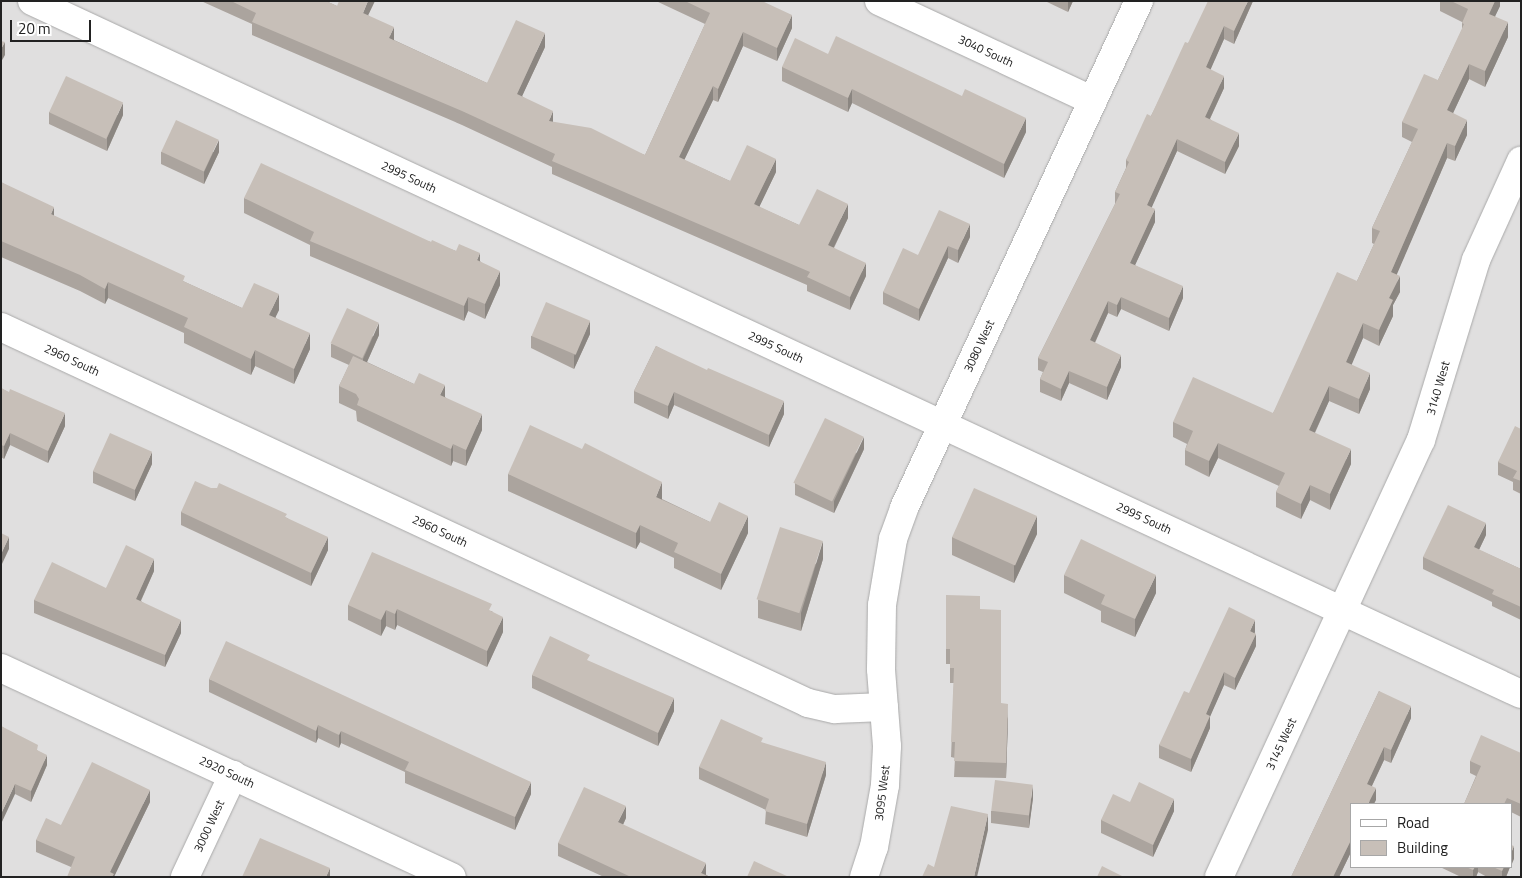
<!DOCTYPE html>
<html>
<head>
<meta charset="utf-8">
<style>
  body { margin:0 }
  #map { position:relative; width:1522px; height:878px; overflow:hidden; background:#f2efe9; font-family:"Titillium Web",sans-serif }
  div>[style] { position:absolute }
  .residential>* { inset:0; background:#e0dfdf }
  .roads { filter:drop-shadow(0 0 1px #a9a9a9) drop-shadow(0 0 1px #a9a9a9) }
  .minor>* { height:28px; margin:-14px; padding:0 14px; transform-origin:14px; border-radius:14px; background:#fff }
  .wall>* { inset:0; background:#aba49e }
  .shaded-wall>* { inset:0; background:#8b8681 }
  .building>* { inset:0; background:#c7bfb8; transform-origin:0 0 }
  span { translate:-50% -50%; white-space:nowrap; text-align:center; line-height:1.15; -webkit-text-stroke:5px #fff; paint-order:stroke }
  .street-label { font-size:12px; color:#222 }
  .frame { position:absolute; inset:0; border:2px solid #222; pointer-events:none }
  .legend { position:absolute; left:1350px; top:803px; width:162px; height:65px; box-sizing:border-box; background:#fff; border:1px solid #a7a7a7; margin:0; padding:6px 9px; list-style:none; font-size:15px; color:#222 }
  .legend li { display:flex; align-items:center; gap:10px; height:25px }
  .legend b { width:25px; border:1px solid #a7a7a7 }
  .scale { position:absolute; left:10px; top:20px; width:81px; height:22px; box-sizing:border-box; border:2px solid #222; border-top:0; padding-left:6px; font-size:15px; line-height:18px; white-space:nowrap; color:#222; -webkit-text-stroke:4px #fff; paint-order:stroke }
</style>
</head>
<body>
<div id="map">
  <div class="residential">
    <i style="clip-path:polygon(evenodd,1px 1px,1521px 1px,1521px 877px,1px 877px,1px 1px,1351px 804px,1511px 804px,1511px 867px,1351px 867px,1351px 804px)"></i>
  </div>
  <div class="roads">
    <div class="minor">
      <i style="left:32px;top:1px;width:1642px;rotate:24.96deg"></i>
      <i style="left:879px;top:1px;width:236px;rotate:25deg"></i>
      <i style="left:1px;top:327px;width:890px;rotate:24.98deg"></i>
      <i style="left:808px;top:703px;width:28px;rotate:13deg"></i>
      <i style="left:835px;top:709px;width:49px;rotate:-2.3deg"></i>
      <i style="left:1px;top:668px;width:497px;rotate:24.9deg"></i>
      <i style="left:185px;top:877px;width:113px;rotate:-64.8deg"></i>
      <i style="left:864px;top:877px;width:32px;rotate:-72deg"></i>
      <i style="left:874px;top:847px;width:63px;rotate:-79.9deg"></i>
      <i style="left:885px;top:785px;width:39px;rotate:-87deg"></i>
      <i style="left:887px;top:746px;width:77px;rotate:-94.5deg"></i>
      <i style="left:881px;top:669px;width:64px;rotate:-89.1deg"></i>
      <i style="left:882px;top:605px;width:67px;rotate:-80.5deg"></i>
      <i style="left:893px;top:539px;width:33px;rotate:-70deg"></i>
      <i style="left:904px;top:508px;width:559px;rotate:-65.13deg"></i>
      <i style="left:1219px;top:877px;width:481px;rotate:-65.2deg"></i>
      <i style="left:1421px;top:440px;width:188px;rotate:-73deg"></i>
      <i style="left:1476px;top:260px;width:109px;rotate:-65.6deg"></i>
    </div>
  </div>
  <div class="wall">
    <i style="clip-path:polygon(201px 1px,326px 1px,337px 6px,368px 15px,394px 40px,487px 83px,545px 47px,522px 96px,553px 122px,645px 155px,705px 24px,656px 1px,762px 1px,792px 28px,777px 61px,743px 46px,718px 102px,713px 100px,684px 160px,730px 181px,776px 172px,759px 207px,799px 225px,848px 218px,834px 248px,866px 276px,850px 310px,807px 291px,807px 285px,552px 174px,552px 167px,462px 125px,252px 35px,252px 24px)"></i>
    <i style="clip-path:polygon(1045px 1px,1073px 1px,1068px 12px)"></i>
    <i style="clip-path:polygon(1253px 1px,1234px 44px,1224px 39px,1210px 70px,1224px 88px,1210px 119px,1239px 146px,1225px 174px,1177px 151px,1151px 208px,1155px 222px,1135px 265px,1183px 298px,1169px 331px,1121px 309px,1117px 317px,1108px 313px,1095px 343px,1121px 367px,1107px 400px,1069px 383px,1061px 401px,1040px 392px,1040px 379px,1043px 372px,1038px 370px,1038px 358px,1115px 204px,1115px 192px,1126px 168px,1126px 160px,1151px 116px,1188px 43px)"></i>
    <i style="clip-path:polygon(1440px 1px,1500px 1px,1500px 6px,1495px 16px,1508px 37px,1485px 87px,1469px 79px,1453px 113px,1467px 135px,1455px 161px,1447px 158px,1396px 275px,1400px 292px,1393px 305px,1393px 316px,1379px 346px,1363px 338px,1351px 365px,1370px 389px,1359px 414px,1329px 401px,1315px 433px,1351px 464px,1330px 510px,1310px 500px,1301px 519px,1276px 507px,1276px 492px,1279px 486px,1218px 458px,1209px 477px,1185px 465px,1185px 450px,1187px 444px,1173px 437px,1173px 422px,1273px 413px,1357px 281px,1374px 244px,1372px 243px,1372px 228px,1412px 142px,1402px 137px,1402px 122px,1438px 80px,1462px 30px,1462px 22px,1440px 11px)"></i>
    <i style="clip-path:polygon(828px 54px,1026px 132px,1004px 178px,852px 103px,848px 112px,782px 81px,782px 67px)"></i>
    <i style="clip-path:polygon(49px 112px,123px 115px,107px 151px,49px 124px)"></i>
    <i style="clip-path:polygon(161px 152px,219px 152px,204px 184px,161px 164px)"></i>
    <i style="clip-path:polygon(1px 182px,54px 216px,185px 282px,242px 308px,279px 310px,275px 317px,310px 349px,294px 384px,255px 366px,251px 375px,184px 343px,184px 333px,108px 298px,105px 304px,80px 291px,1px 257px)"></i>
    <i style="clip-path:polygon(244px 198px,431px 242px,456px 251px,480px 261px,500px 285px,485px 319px,468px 311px,464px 321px,310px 256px,310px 245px,244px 213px)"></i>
    <i style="clip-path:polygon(970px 237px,958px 263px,948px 258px,919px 321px,883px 304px,883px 292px,918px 255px)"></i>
    <i style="clip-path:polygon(590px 334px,574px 369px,531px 348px,531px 336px)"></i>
    <i style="clip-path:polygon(379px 335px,367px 362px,414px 384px,445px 397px,482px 430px,466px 466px,453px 461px,451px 466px,357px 421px,356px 411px,339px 403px,339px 386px,349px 365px,331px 357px,331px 344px)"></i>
    <i style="clip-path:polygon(656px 346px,784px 414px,769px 447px,674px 405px,668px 419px,634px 403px,634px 391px)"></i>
    <i style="clip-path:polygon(1px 388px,65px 426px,48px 463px,10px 445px,4px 459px,1px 457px)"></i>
    <i style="clip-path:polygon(1521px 429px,1521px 494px,1513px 490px,1513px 482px,1498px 475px,1498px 462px)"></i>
    <i style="clip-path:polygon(864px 449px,834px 513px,795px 495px,795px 483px)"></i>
    <i style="clip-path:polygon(152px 464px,135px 501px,93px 483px,93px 471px)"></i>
    <i style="clip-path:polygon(508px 474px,662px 499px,710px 522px,748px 533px,721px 590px,674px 568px,674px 558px,640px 542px,636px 549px,508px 491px)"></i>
    <i style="clip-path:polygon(211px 488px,287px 518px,328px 550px,311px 586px,181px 525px,181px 512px)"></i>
    <i style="clip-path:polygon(1037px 534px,1014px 583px,952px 555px,952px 537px)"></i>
    <i style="clip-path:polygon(1486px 535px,1479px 550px,1521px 569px,1521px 620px,1492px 606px,1492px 602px,1423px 569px,1423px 557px)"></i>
    <i style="clip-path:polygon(823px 559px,801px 631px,758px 618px,758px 600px)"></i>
    <i style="clip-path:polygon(154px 571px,141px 601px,181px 633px,165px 667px,34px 613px,34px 600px,106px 588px)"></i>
    <i style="clip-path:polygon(1064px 575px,1156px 593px,1135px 637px,1101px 622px,1101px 611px,1064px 593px)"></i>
    <i style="clip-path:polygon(946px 595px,980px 609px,1001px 703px,1008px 719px,1006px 778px,954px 777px,955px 758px,951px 757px,954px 683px,950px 683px,950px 664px,946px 664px)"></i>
    <i style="clip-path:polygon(348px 605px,492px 611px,503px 632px,487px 667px,397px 625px,395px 630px,386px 626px,381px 636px,348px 620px)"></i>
    <i style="clip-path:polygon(1255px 632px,1256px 646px,1235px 690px,1224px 685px,1210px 716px,1210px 728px,1191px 772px,1159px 758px,1159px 745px)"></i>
    <i style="clip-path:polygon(532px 675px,674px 711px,658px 746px,532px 688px)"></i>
    <i style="clip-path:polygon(209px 679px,531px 794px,515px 830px,405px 783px,405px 772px,341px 743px,339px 748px,318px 738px,316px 743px,209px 692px)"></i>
    <i style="clip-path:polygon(1379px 691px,1411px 718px,1391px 763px,1384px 760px,1372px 786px,1376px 800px,1351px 804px,1351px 852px,1339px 877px,1291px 877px)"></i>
    <i style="clip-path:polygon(1px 726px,38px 751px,47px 765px,31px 802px,15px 794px)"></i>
    <i style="clip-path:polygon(763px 743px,826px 775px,807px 837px,765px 824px,766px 810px,699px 779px,699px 767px)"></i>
    <i style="clip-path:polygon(1521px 753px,1521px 817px,1511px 812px,1511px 804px,1464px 804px,1476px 776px,1470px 773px,1470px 761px)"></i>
    <i style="clip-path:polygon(1033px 798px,1029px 828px,991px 823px,991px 811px)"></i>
    <i style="clip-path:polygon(150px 802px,114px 876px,71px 867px,36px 852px,36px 840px,61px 825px)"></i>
    <i style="clip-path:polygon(1130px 802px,1174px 811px,1153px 857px,1101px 833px,1101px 820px)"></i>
    <i style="clip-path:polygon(626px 818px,623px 825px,710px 877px,604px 877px,558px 856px,558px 843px)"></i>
    <i style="clip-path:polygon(1440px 867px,1510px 867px,1506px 877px,1487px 877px,1478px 872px,1476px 877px,1461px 877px)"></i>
  </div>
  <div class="shaded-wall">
    <i style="clip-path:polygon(368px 1px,375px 1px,363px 26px,363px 13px)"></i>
    <i style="clip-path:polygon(1068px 1px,1073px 1px,1068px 12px)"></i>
    <i style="clip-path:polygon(1248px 1px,1253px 1px,1234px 44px,1234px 31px)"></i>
    <i style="clip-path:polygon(1495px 1px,1500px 1px,1500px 6px,1489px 29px,1489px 14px)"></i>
    <i style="clip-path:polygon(792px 15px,792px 28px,777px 61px,777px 48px)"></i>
    <i style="clip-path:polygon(1508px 22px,1508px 37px,1485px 87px,1485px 71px)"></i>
    <i style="clip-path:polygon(1224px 26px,1224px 39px,1206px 80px,1206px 67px)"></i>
    <i style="clip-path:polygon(394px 27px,394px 41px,389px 38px)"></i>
    <i style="clip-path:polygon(743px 32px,743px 46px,718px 102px,718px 89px)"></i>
    <i style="clip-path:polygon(545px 33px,545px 47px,517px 107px,517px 94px)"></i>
    <i style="clip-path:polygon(5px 42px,5px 55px,1px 62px,1px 49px)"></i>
    <i style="clip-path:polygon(1469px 64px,1469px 79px,1447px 126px,1447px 110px)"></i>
    <i style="clip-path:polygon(1224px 76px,1224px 88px,1205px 129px,1205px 117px)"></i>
    <i style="clip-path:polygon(713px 86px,713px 100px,679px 171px,679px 157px)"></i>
    <i style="clip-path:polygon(852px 89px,852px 103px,848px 112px,848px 98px)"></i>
    <i style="clip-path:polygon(123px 103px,123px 115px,107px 151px,107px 138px)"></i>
    <i style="clip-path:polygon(553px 111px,553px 124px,549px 121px)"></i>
    <i style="clip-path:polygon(1026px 118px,1026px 132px,1004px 178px,1004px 164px)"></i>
    <i style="clip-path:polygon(1467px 120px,1467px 135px,1455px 161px,1455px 146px)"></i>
    <i style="clip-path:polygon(1239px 133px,1239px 146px,1225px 174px,1225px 162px)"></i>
    <i style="clip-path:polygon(1177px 139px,1177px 151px,1147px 218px,1147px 205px)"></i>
    <i style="clip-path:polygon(219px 140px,219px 152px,204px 184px,204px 172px)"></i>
    <i style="clip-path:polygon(1447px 143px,1447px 158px,1391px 288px,1391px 272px)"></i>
    <i style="clip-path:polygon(776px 159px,776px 172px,754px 218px,754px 204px)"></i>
    <i style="clip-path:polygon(848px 204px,848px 218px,828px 259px,828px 245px)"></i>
    <i style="clip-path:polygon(54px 207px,54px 223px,51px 214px)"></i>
    <i style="clip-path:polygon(1155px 209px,1155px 222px,1130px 276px,1130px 263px)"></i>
    <i style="clip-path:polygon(970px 224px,970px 237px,958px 263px,958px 250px)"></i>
    <i style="clip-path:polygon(948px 246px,948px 258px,919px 321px,919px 309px)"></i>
    <i style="clip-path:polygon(480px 253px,480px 268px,477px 260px)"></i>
    <i style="clip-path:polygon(866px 263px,866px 276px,850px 310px,850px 297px)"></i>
    <i style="clip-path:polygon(500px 271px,500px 285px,485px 319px,485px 304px)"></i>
    <i style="clip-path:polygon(1400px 276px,1400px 292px,1393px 305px,1393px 316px,1379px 346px,1379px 330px,1389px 298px)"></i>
    <i style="clip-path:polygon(108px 282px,108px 298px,105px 304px,105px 289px)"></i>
    <i style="clip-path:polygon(1183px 286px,1183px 298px,1169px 331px,1169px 318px)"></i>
    <i style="clip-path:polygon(279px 294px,279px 310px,269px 331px,269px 315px)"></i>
    <i style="clip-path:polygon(468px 297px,468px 311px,464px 321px,464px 306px)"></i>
    <i style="clip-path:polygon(1121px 297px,1121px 309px,1117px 317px,1117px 305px)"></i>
    <i style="clip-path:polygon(1108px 301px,1108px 313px,1090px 353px,1090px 340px)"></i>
    <i style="clip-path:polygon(590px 321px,590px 334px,574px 369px,574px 356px)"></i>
    <i style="clip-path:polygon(379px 323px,379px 335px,363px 371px,363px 359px)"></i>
    <i style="clip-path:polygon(1363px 323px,1363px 338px,1346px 378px,1346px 362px)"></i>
    <i style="clip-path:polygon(310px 333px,310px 349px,294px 384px,294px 369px)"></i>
    <i style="clip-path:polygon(255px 350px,255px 366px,251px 375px,251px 359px)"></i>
    <i style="clip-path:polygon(1121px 355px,1121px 367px,1107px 400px,1107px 387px)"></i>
    <i style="clip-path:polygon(1069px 371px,1069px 383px,1061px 401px,1061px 389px)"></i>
    <i style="clip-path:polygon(1370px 373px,1370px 389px,1359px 414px,1359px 399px)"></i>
    <i style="clip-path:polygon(445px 385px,445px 401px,440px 395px)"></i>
    <i style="clip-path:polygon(1329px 386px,1329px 401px,1309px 445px,1309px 430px)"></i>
    <i style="clip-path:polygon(674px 392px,674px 405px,668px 419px,668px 406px)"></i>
    <i style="clip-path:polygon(784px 401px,784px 414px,769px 447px,769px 435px)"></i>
    <i style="clip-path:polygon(65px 413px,65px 426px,48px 463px,48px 451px)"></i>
    <i style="clip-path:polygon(482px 414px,482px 430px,466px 466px,466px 450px)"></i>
    <i style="clip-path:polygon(10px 433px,10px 445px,4px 459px,4px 446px)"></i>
    <i style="clip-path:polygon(864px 437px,864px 449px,834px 513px,834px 501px)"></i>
    <i style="clip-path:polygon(1218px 443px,1218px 458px,1209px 477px,1209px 461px)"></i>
    <i style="clip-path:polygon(453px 444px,453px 461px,451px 466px,451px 449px)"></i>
    <i style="clip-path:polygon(1351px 449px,1351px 464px,1330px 510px,1330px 494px)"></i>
    <i style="clip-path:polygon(152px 452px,152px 464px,135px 501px,135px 489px)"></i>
    <i style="clip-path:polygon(662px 482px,662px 499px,656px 513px,656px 497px)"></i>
    <i style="clip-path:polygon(1310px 485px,1310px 500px,1301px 519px,1301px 504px)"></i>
    <i style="clip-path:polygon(748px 516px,748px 533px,721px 590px,721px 574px)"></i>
    <i style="clip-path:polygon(1037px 516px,1037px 534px,1014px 583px,1014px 565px)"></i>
    <i style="clip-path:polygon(1486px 523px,1486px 535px,1474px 560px,1474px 547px)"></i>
    <i style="clip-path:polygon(640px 525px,640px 542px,636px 549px,636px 533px)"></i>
    <i style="clip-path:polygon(9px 537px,9px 549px,1px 566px,1px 554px)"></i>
    <i style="clip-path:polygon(328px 537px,328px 550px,311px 586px,311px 573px)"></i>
    <i style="clip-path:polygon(823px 541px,823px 559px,801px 631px,801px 613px)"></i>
    <i style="clip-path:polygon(154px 559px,154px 571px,136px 611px,136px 599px)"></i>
    <i style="clip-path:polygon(1156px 575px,1156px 593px,1135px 637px,1135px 619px)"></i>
    <i style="clip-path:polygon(397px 609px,397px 625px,395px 630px,395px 614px)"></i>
    <i style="clip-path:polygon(386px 610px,386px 626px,381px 636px,381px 620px)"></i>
    <i style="clip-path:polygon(503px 617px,503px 632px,487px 667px,487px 651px)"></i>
    <i style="clip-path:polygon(181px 620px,181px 633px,165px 667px,165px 655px)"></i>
    <i style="clip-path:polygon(1255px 620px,1255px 632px,1250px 643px,1250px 631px)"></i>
    <i style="clip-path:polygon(1256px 634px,1256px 646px,1235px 690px,1235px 678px)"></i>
    <i style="clip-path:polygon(1224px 672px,1224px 685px,1206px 726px,1206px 714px)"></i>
    <i style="clip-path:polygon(674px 698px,674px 711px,658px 746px,658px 733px)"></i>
    <i style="clip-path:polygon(1008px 704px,1008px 719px,1006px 778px,1006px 763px)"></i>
    <i style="clip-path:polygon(1411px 706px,1411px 718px,1391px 763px,1391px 750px)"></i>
    <i style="clip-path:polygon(1210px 716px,1210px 728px,1191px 772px,1191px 759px)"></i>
    <i style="clip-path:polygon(318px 725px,318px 738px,316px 743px,316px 731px)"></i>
    <i style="clip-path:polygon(341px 731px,341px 743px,339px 748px,339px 735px)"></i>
    <i style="clip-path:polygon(1384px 747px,1384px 760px,1367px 796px,1367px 784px)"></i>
    <i style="clip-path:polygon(47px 755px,47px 765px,31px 802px,31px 791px)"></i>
    <i style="clip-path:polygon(826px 762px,826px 775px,807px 837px,807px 824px)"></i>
    <i style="clip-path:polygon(531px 782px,531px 794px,515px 830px,515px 817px)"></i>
    <i style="clip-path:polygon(15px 784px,15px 794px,1px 824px,1px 814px)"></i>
    <i style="clip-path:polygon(1033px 785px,1033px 798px,1029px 828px,1029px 815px)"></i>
    <i style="clip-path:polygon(1376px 788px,1376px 800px,1374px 804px,1368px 804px)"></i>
    <i style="clip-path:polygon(150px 790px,150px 802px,114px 877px,110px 877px,110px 872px)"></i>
    <i style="clip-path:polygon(1174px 799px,1174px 811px,1153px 857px,1153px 845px)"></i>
    <i style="clip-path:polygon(626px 806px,626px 818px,618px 835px,618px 822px)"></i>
    <i style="clip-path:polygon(988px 814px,988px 830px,977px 877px,974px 877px)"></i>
    <i style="clip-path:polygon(1351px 840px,1351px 852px,1339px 877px,1333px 877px)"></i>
    <i style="clip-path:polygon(1514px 846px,1514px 859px,1511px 866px,1511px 853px)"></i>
    <i style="clip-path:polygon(706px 863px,706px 875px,701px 873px)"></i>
    <i style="clip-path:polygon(1475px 867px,1478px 867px,1478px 872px,1476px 877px,1473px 877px,1473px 870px)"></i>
    <i style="clip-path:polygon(1504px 867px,1510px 867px,1506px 877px,1502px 877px,1502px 871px)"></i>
    <i style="clip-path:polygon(330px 868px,330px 877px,326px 877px)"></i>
  </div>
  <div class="building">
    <i style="clip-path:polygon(231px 1px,326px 1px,337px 6px,339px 1px,368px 1px,363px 13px,394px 27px,389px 38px,487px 83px,516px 20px,545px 33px,517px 94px,553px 111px,549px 121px,591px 128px,645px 155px,710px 13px,685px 1px,762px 1px,792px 15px,777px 48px,743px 32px,718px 89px,713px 86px,679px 157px,730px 181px,747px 145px,776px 159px,754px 204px,799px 225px,817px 189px,848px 204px,828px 245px,866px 263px,850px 297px,807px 277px,810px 272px,552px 161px,555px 154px,462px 111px,252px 22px,256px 13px)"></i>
    <i style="clip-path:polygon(1208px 1px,1248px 1px,1234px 31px,1224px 26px,1206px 67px,1224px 76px,1205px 117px,1239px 133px,1225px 162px,1177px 139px,1147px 205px,1155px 209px,1130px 263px,1183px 286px,1169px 318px,1121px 297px,1117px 305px,1108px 301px,1090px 340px,1121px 355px,1107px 387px,1069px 371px,1061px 389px,1040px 379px,1048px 362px,1038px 358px,1120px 194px,1115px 192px,1129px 162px,1126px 160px,1147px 114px,1151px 116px,1185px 42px,1188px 43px)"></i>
    <i style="clip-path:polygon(1451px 1px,1495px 1px,1489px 14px,1508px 22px,1485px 71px,1469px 64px,1447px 110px,1467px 120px,1455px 146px,1447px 143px,1391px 272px,1400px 276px,1389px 298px,1393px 300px,1379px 330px,1363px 323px,1346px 362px,1370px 373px,1359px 399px,1329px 386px,1309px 430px,1351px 449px,1330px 494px,1310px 485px,1301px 504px,1276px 492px,1285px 473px,1218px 443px,1209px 461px,1185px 450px,1193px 431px,1173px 422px,1193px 377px,1273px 413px,1337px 272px,1357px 281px,1380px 231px,1372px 228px,1418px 129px,1402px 122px,1424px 74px,1438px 80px,1464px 24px,1462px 23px,1468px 9px)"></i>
    <i style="clip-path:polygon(836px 36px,962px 96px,965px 89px,1026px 118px,1004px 164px,852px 89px,848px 98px,782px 67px,795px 38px,828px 54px)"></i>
    <i style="clip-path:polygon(1px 41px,5px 42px,1px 49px)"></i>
    <i style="left:66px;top:76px;width:63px;height:40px;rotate:25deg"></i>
    <i style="left:176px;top:120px;width:47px;height:35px;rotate:25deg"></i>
    <i style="clip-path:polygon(261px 163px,431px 242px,432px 240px,456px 251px,459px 244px,480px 253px,477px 260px,500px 271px,485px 304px,468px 297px,464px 306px,310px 241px,314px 232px,244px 198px)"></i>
    <i style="clip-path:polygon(1px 182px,54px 207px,51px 214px,185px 276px,183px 281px,242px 308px,254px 283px,279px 294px,269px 315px,310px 333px,294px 369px,255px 350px,251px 359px,184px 327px,188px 318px,108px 282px,105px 289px,80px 275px,1px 241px)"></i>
    <i style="clip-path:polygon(939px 210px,970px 224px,958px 250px,948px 246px,919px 309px,883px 292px,903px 248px,918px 255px)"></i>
    <i style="left:546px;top:302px;width:48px;height:37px;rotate:23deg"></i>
    <i style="left:347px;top:308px;width:35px;height:39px;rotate:25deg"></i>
    <i style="clip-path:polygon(656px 346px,707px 370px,708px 368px,784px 401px,769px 435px,674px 392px,668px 406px,634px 391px)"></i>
    <i style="clip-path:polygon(353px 356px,414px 384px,419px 373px,445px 385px,440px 395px,482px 414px,466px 450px,453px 444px,451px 449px,357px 405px,359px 399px,356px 394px,339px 386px)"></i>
    <i style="clip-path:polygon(1px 388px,9px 392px,10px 389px,65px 413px,48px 451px,10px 433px,4px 446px,1px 445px)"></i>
    <i style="left:825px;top:418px;width:43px;height:72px;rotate:26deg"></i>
    <i style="clip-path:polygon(530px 425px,582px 449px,585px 443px,662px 482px,656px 497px,710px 522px,719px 502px,748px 516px,721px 574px,674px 552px,678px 543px,640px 525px,636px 533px,508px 474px)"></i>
    <i style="clip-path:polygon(1515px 426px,1521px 429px,1521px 481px,1513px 478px,1517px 471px,1498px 462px)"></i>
    <i style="left:110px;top:433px;width:46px;height:42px;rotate:24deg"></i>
    <i style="clip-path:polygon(195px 481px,211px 488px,217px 488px,219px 483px,287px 514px,285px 517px,328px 537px,311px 573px,181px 512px)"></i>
    <i style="left:974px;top:488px;width:69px;height:54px;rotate:24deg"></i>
    <i style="clip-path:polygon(1448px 505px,1486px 523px,1474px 547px,1521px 569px,1521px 607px,1492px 594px,1494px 590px,1423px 557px)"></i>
    <i style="left:780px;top:527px;width:45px;height:76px;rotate:18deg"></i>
    <i style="clip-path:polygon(1px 533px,9px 537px,1px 554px)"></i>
    <i style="clip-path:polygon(1081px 539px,1156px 575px,1135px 619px,1101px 604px,1105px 595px,1064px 575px)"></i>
    <i style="clip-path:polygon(126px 545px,154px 559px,136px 599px,181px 620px,165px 655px,34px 600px,52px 562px,106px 588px)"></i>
    <i style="clip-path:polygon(372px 552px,492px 604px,489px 610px,503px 617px,487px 651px,397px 609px,395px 614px,386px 610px,381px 620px,348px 605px)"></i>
    <i style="clip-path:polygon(946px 595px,980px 596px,980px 609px,1001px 610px,1001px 703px,1008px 704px,1006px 763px,954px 761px,955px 742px,951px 742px,954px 668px,950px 668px,950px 649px,946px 649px)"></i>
    <i style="clip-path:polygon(1229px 607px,1255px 620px,1250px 631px,1256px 634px,1235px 678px,1224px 672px,1206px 714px,1210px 716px,1191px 759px,1159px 745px,1184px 691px,1189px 693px)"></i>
    <i style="clip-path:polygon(550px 636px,590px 655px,587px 660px,674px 698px,658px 733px,532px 675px)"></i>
    <i style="clip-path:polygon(226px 641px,531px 782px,515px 817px,405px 770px,409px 762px,341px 731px,339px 735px,318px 725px,316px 731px,209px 679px)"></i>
    <i style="clip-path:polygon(1379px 691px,1411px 706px,1391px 750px,1384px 747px,1367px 784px,1376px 788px,1368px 804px,1351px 804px,1351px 840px,1333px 877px,1291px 877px)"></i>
    <i style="clip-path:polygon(721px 719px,763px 738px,761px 742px,826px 762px,807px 824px,765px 811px,769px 799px,699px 767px)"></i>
    <i style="clip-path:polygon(1px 726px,38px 745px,37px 750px,47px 755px,31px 791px,15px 784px,1px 814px)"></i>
    <i style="clip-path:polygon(1481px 735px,1521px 753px,1521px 804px,1507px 798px,1504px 804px,1464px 804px,1481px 766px,1470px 761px)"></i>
    <i style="clip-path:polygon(92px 762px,150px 790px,110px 872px,114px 874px,112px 877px,67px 877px,75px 857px,36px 840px,46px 818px,61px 825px)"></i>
    <i style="left:995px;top:780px;width:38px;height:31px;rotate:7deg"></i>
    <i style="clip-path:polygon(1139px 782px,1174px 799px,1153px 845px,1101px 820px,1113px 794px,1130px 802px)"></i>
    <i style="clip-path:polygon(584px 787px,626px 806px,618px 822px,706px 863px,701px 873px,709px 877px,631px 877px,558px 843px)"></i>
    <i style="clip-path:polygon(951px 806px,988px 814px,974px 877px,922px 877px,928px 864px,934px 867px)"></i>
    <i style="clip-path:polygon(260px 838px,330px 868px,326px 877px,242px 877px)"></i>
    <i style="clip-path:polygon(1511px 845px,1514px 846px,1511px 853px)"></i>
    <i style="clip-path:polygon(754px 861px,789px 877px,747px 877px)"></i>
    <i style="clip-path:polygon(1102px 866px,1124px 877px,1097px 877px)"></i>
    <i style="clip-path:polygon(1466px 867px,1475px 867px,1473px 870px)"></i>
    <i style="clip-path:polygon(1493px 867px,1504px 867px,1502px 871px)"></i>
  </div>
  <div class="street-label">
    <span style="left:986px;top:51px;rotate:25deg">3040 South</span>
    <span style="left:409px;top:177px;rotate:25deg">2995 South</span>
    <span style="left:979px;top:346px;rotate:-65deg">3080 West</span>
    <span style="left:776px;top:347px;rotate:25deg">2995 South</span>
    <span style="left:72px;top:360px;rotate:25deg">2960 South</span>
    <span style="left:1438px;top:388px;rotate:-74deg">3140 West</span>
    <span style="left:1144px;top:518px;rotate:25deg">2995 South</span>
    <span style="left:440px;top:531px;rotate:25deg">2960 South</span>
    <span style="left:1281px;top:744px;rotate:-65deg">3145 West</span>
    <span style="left:227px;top:772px;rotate:25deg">2920 South</span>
    <span style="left:882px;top:793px;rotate:-83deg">3095 West</span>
    <span style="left:209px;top:826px;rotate:-65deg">3000 West</span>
  </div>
  <div class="frame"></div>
  <ul class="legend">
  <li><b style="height:6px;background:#fff"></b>Road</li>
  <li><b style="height:14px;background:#c7bfb8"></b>Building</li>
  </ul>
  <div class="scale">20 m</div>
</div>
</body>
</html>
